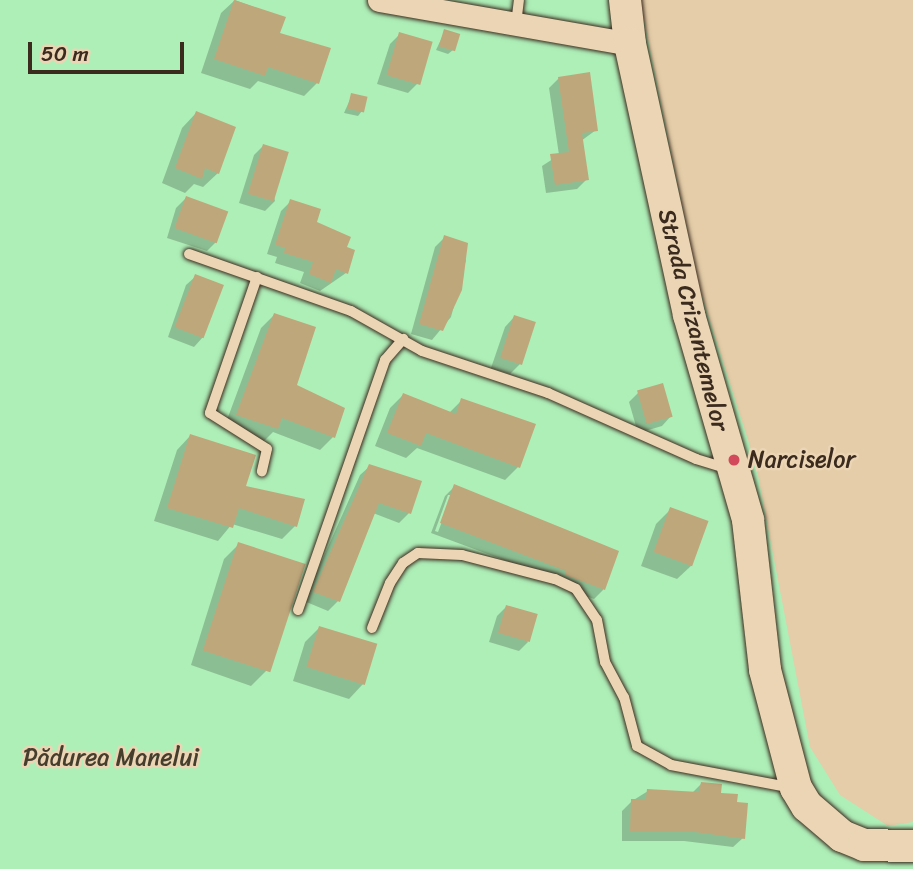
<!DOCTYPE html>
<html>
<head>
<meta charset="utf-8">
<style>
  body { margin:0 }
  #map { position:relative; width:913px; height:869px; overflow:hidden; background:#e4cda8; font-family:Sriracha,sans-serif }
  div>[style] { position:absolute }
  .green>* { inset:0; background:#aeefb8 }
  .shadow>* { inset:0; background:#0003 }
  .building>* { inset:0; background:#bfa77c; transform-origin:0 0 }
  .roads { filter:drop-shadow(0 0 2px #3b2a1e) drop-shadow(0 0 2px #3b2a1e) }
  .lane>* { height:10px; margin:-5px; padding:0 5px; transform-origin:5px; border-radius:5px; background:#ebd5b4 }
  .street>* { height:23px; margin:-11.5px; padding:0 11.5px; transform-origin:11.5px; border-radius:11.5px; background:#ebd5b4 }
  .secondary>* { height:32px; margin:-16px; padding:0 16px; transform-origin:16px; border-radius:16px; background:#ebd5b4 }
  .dots>* { width:19px; height:19px; translate:-50% -50%; box-sizing:border-box; border:4px solid #ebd5b4; border-radius:50% }
  span { translate:-50% -50%; white-space:nowrap; text-align:center; line-height:1.15; -webkit-text-stroke:5px #ebd5b4; paint-order:stroke }
  .street-label { font-size:24px; color:#3b2a1e }
  .poi-label { font-size:24px; color:#3b2a1e }
  .left { translate:0 -50%; text-align:left }
  .park-label { font-size:24px; color:#463e2d }
  .scale { position:absolute; left:28px; top:42px; width:156px; height:32px; box-sizing:border-box; border:4px solid #3b2a1e; border-top:0; padding-left:9px; font-size:21px; line-height:24px; white-space:nowrap; color:#3b2a1e; -webkit-text-stroke:5px #ebd5b4; paint-order:stroke }
</style>
</head>
<body>
<div id="map">
  <div class="green">
    <i style="clip-path:polygon(0 0,640px 0,698px 283px,756px 465px,810px 747px,840px 795px,888px 826px,913px 822px,913px 869px,0 869px)"></i>
  </div>
  <div class="shadow">
    <i style="clip-path:polygon(235px 0,284px 18px,278px 34px,317px 83px,304px 96px,258px 81px,250px 89px,201px 73px,221px 13px)"></i>
    <i style="clip-path:polygon(445px 31px,453px 50px,448px 54px,436px 50px)"></i>
    <i style="clip-path:polygon(400px 34px,418px 83px,408px 93px,377px 84px,390px 44px)"></i>
    <i style="clip-path:polygon(559px 78px,596px 130px,581px 141px,587px 179px,577px 189px,546px 193px,542px 166px,559px 155px,549px 88px)"></i>
    <i style="clip-path:polygon(352px 95px,362px 111px,358px 116px,344px 113px)"></i>
    <i style="clip-path:polygon(196px 113px,218px 173px,203px 187px,194px 184px,185px 193px,162px 183px,182px 128px)"></i>
    <i style="clip-path:polygon(263px 146px,275px 201px,265px 211px,239px 203px,254px 155px)"></i>
    <i style="clip-path:polygon(186px 198px,217px 241px,207px 251px,167px 238px,176px 208px)"></i>
    <i style="clip-path:polygon(291px 201px,345px 248px,346px 273px,320px 291px,300px 283px,304px 272px,275px 263px,277px 257px,267px 254px,281px 211px)"></i>
    <i style="clip-path:polygon(445px 237px,466px 260px,451px 317px,432px 340px,411px 334px,435px 247px)"></i>
    <i style="clip-path:polygon(196px 276px,203px 337px,194px 347px,168px 337px,186px 285px)"></i>
    <i style="clip-path:polygon(274px 315px,294px 386px,333px 437px,320px 450px,273px 432px,264px 441px,224px 428px,261px 328px)"></i>
    <i style="clip-path:polygon(514px 317px,520px 364px,510px 374px,491px 368px,505px 327px)"></i>
    <i style="clip-path:polygon(638px 393px,671px 416px,662px 426px,638px 433px,629px 402px)"></i>
    <i style="clip-path:polygon(403px 395px,449px 413px,462px 400px,518px 467px,505px 480px,417px 448px,406px 458px,375px 446px,390px 408px)"></i>
    <i style="clip-path:polygon(190px 436px,244px 487px,303px 500px,295px 526px,282px 539px,232px 524px,218px 541px,154px 521px,177px 450px)"></i>
    <i style="clip-path:polygon(370px 466px,409px 513px,399px 523px,373px 513px,338px 601px,328px 611px,304px 601px,360px 475px)"></i>
    <i style="clip-path:polygon(evenodd,455px 486px,617px 552px,603px 590px,594px 599px,556px 585px,558px 580px,431px 533px,445px 496px,455px 486px,448px 495px,452px 495px,438px 532px,435px 531px,448px 495px)"></i>
    <i style="clip-path:polygon(671px 509px,692px 565px,677px 579px,641px 566px,656px 524px)"></i>
    <i style="clip-path:polygon(239px 544px,266px 671px,251px 686px,191px 665px,224px 559px)"></i>
    <i style="clip-path:polygon(506px 607px,528px 642px,519px 651px,489px 642px,497px 616px)"></i>
    <i style="clip-path:polygon(319px 628px,363px 684px,349px 699px,293px 681px,305px 642px)"></i>
    <i style="clip-path:polygon(701px 784px,735px 803px,743px 838px,733px 847px,684px 841px,622px 841px,622px 811px,632px 801px,648px 791px,692px 793px)"></i>
  </div>
  <div class="building">
    <i style="clip-path:polygon(234px 0,286px 17px,280px 33px,331px 48px,319px 84px,268px 67px,265px 76px,214px 59px)"></i>
    <i style="left:444px;top:29px;width:17px;height:18px;rotate:17deg"></i>
    <i style="left:399px;top:32px;width:35px;height:45px;rotate:16deg"></i>
    <i style="clip-path:polygon(590px 72px,598px 131px,582px 133px,589px 180px,555px 185px,550px 154px,569px 152px,558px 77px)"></i>
    <i style="left:351px;top:93px;width:17px;height:16px;rotate:13deg"></i>
    <i style="clip-path:polygon(196px 111px,236px 127px,219px 174px,205px 168px,202px 179px,175px 168px)"></i>
    <i style="left:263px;top:144px;width:27px;height:52px;rotate:17deg"></i>
    <i style="left:186px;top:196px;width:45px;height:34px;rotate:20deg"></i>
    <i style="clip-path:polygon(290px 199px,321px 209px,317px 222px,351px 237px,347px 247px,355px 250px,348px 274px,336px 269px,331px 283px,309px 274px,313px 262px,284px 253px,285px 248px,275px 245px)"></i>
    <i style="clip-path:polygon(444px 235px,468px 243px,462px 290px,443px 331px,419px 324px)"></i>
    <i style="left:195px;top:274px;width:31px;height:57px;rotate:21deg"></i>
    <i style="clip-path:polygon(274px 313px,316px 327px,297px 385px,345px 408px,335px 438px,282px 418px,278px 429px,236px 415px)"></i>
    <i style="left:514px;top:315px;width:23px;height:45px;rotate:18deg"></i>
    <i style="left:663px;top:383px;width:35px;height:27px;rotate:74deg"></i>
    <i style="clip-path:polygon(403px 393px,456px 414px,461px 398px,536px 424px,520px 468px,426px 433px,421px 446px,387px 433px)"></i>
    <i style="clip-path:polygon(190px 434px,256px 455px,246px 486px,305px 499px,297px 527px,239px 508px,233px 528px,167px 508px)"></i>
    <i style="clip-path:polygon(369px 464px,422px 481px,411px 514px,379px 503px,340px 602px,313px 592px)"></i>
    <i style="clip-path:polygon(454px 484px,619px 551px,605px 590px,565px 575px,566px 571px,440px 523px)"></i>
    <i style="left:670px;top:507px;width:41px;height:48px;rotate:20deg"></i>
    <i style="left:238px;top:542px;width:71px;height:114px;rotate:18deg"></i>
    <i style="left:506px;top:605px;width:33px;height:29px;rotate:16deg"></i>
    <i style="left:319px;top:626px;width:61px;height:43px;rotate:17deg"></i>
    <i style="clip-path:polygon(701px 782px,722px 784px,721px 793px,738px 794px,737px 802px,748px 803px,745px 839px,695px 832px,630px 832px,631px 799px,646px 799px,647px 789px,699px 792px)"></i>
  </div>
  <div class="roads">
    <div class="lane">
      <i style="left:516px;top:24px;width:24px;rotate:-83deg"></i>
      <i style="left:189px;top:254px;width:172px;rotate:19.4deg"></i>
      <i style="left:351px;top:311px;width:81px;rotate:29.4deg"></i>
      <i style="left:422px;top:351px;width:133px;rotate:18.4deg"></i>
      <i style="left:548px;top:393px;width:162px;rotate:24deg"></i>
      <i style="left:696px;top:459px;width:34px;rotate:17deg"></i>
      <i style="left:257px;top:277px;width:144px;rotate:109.1deg"></i>
      <i style="left:210px;top:413px;width:67px;rotate:32.3deg"></i>
      <i style="left:267px;top:449px;width:23px;rotate:103deg"></i>
      <i style="left:298px;top:610px;width:265px;rotate:-70.8deg"></i>
      <i style="left:385px;top:360px;width:28px;rotate:-49deg"></i>
      <i style="left:372px;top:628px;width:48px;rotate:-68.2deg"></i>
      <i style="left:390px;top:583px;width:24px;rotate:-57deg"></i>
      <i style="left:403px;top:563px;width:18px;rotate:-34deg"></i>
      <i style="left:418px;top:553px;width:44px;rotate:2.6deg"></i>
      <i style="left:462px;top:555px;width:96px;rotate:14.5deg"></i>
      <i style="left:555px;top:579px;width:23px;rotate:25deg"></i>
      <i style="left:576px;top:589px;width:37px;rotate:56deg"></i>
      <i style="left:597px;top:620px;width:43px;rotate:79.2deg"></i>
      <i style="left:605px;top:662px;width:40px;rotate:62deg"></i>
      <i style="left:624px;top:697px;width:51px;rotate:75.1deg"></i>
      <i style="left:637px;top:746px;width:39px;rotate:29deg"></i>
      <i style="left:671px;top:765px;width:124px;rotate:10.7deg"></i>
    </div>
    <div class="street">
      <i style="left:379px;top:0;width:255px;rotate:9.9deg"></i>
    </div>
    <div class="secondary">
      <i style="left:625px;top:0;width:44px;rotate:83.5deg"></i>
      <i style="left:630px;top:44px;width:277px;rotate:77.7deg"></i>
      <i style="left:689px;top:315px;width:213px;rotate:73.9deg"></i>
      <i style="left:748px;top:520px;width:151px;rotate:83.5deg"></i>
      <i style="left:765px;top:670px;width:122px;rotate:75.3deg"></i>
      <i style="left:796px;top:788px;width:21px;rotate:59deg"></i>
      <i style="left:807px;top:806px;width:46px;rotate:40.6deg"></i>
      <i style="left:842px;top:836px;width:24px;rotate:22deg"></i>
      <i style="left:864px;top:845px;width:49px;rotate:1.2deg"></i>
    </div>
  </div>
  <div class="dots">
    <i style="left:734px;top:460px;background:#d1495b"></i>
  </div>
  <div class="street-label">
    <span style="left:693px;top:320px;rotate:76deg">Strada Crizantemelor</span>
  </div>
  <div class="poi-label">
    <span class="left" style="left:748px;top:460px">Narciselor</span>
  </div>
  <div class="park-label">
    <span style="left:111px;top:758px">Pădurea Manelui</span>
  </div>
  <div class="scale">50 m</div>
</div>
</body>
</html>
